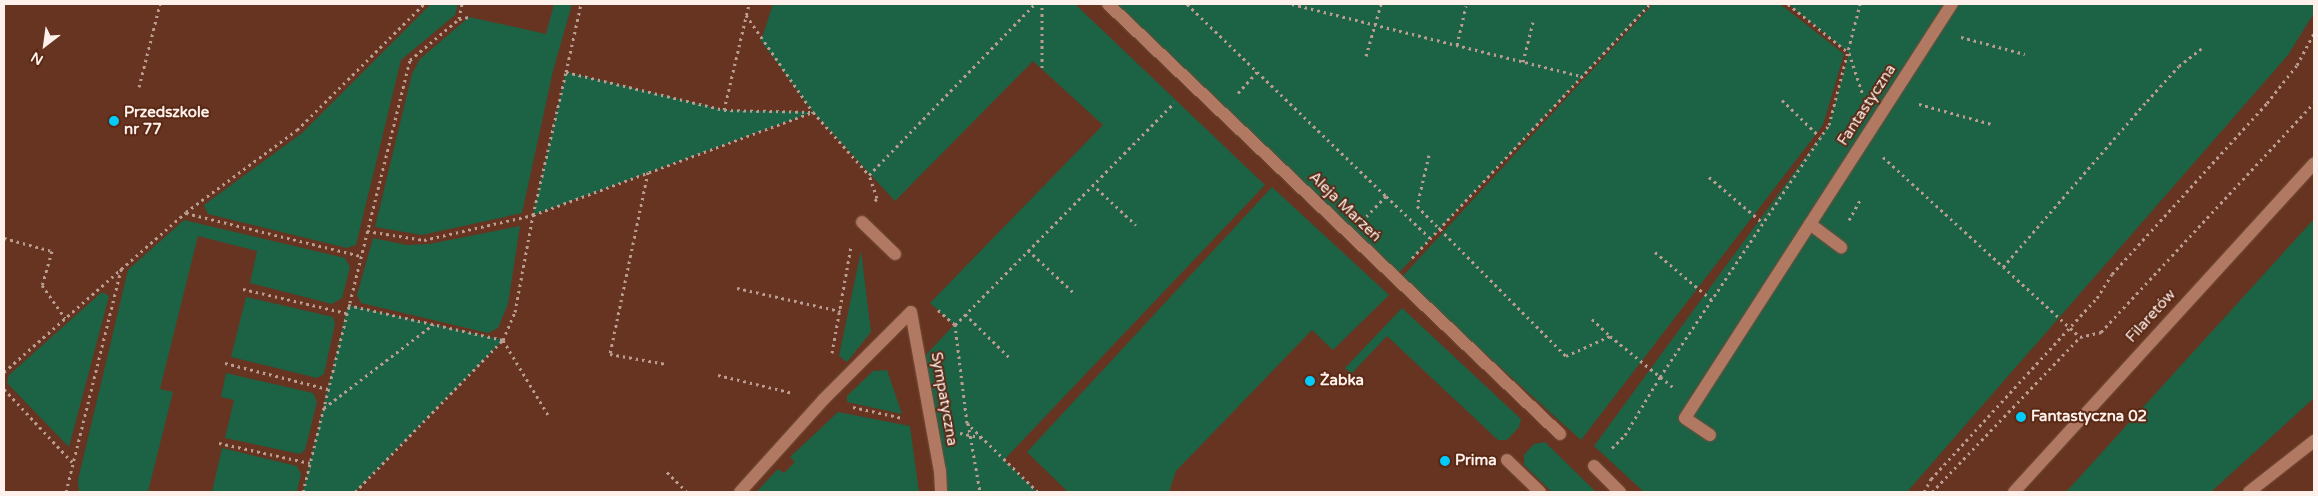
<!DOCTYPE html>
<html>
<head>
<meta charset="utf-8">
<style>
  body { margin:0 }
  #map { position:relative; width:2318px; height:496px; overflow:hidden; background:#663420; font-family:"Varela Round",sans-serif }
  div>[style] { position:absolute }
  .green>* { inset:0; background:#1c6245 }
  .path>* { height:3px; margin-top:-1.5px; transform-origin:0; background:repeating-linear-gradient(90deg,#ba9c90 0 2.5px,transparent 0 6.5px) }
  .roads { filter:drop-shadow(0 0 1px #744e3c) drop-shadow(0 0 1px #744e3c) }
  .lane>* { height:12px; margin:-6px; padding:0 6px; transform-origin:6px; border-radius:6px; background:#b17862 }
  .street>* { height:12px; margin:-6px; padding:0 6px; transform-origin:6px; border-radius:6px; background:#b17862 }
  .secondary>* { height:12px; margin:-6px; padding:0 6px; transform-origin:6px; border-radius:6px; background:#b17862 }
  .dots>* { width:14px; height:14px; translate:-50% -50%; box-sizing:border-box; border:2px solid #5a2915; border-radius:50% }
  span { translate:-50% -50%; white-space:nowrap; text-align:center; line-height:1.15; -webkit-text-stroke:4px #5a2915; paint-order:stroke }
  .street-label { font-size:15px; color:#fef1ec }
  .poi-label { font-size:15px; color:#fef1ec; font-weight:700 }
  .left { translate:0 -50%; text-align:left }
  .frame { position:absolute; inset:0; border:5px solid #fef1ec; pointer-events:none }
  .north { position:absolute; left:20px; top:20px; width:50px; height:50px; -webkit-text-stroke:4px #5a2915; paint-order:stroke; rotate:210deg; font-size:14px; font-weight:700; line-height:20px; text-align:center; color:#fef1ec }
  .north::after { content:''; display:block; margin:auto; width:18px; height:22px; background:#fef1ec; clip-path:polygon(50% 0,100% 100%,50% 72%,0 100%) }
</style>
</head>
<body>
<div id="map">
  <div class="green">
    <i style="clip-path:polygon(431px 4px,458px 4px,455px 15px,401px 60px,356px 245px,347px 248px,208px 214px,204px 205px,302px 133px)"></i>
    <i style="clip-path:polygon(554px 4px,572px 4px,553px 71px,522px 213px,422px 235px,375px 227px,412px 74px,420px 59px,469px 17px,546px 34px)"></i>
    <i style="clip-path:polygon(773px 4px,1075px 4px,1265px 185px,1004px 460px,1037px 492px,941px 492px,921px 360px,954px 325px,930px 303px,1103px 125px,1033px 61px,895px 201px,813px 112px,533px 215px,566px 72px,724px 110px,813px 112px,761px 41px)"></i>
    <i style="clip-path:polygon(1108px 4px,1650px 4px,1395px 277px)"></i>
    <i style="clip-path:polygon(1653px 4px,1780px 4px,1844px 54px,1823px 125px,1581px 440px,1401px 278px)"></i>
    <i style="clip-path:polygon(1788px 4px,2314px 4px,2314px 13px,2288px 55px,1907px 492px,1644px 492px,1594px 446px,1829px 125px,1849px 53px)"></i>
    <i style="clip-path:polygon(1272px 187px,1389px 295px,1333px 350px,1312px 330px,1176px 471px,1169px 492px,1068px 492px,1027px 452px)"></i>
    <i style="clip-path:polygon(2314px 219px,2314px 398px,2211px 492px,2066px 492px)"></i>
    <i style="clip-path:polygon(184px 220px,345px 258px,350px 267px,342px 298px,332px 304px,250px 283px,257px 251px,198px 236px,160px 389px,173px 392px,148px 492px,79px 492px,78px 480px,128px 270px)"></i>
    <i style="clip-path:polygon(520px 226px,508px 304px,498px 328px,488px 333px,361px 303px,357px 295px,373px 238px,407px 245px,429px 244px)"></i>
    <i style="clip-path:polygon(861px 251px,871px 332px,847px 362px,839px 356px)"></i>
    <i style="clip-path:polygon(102px 292px,109px 296px,69px 447px,7px 383px,9px 375px)"></i>
    <i style="clip-path:polygon(246px 297px,333px 317px,335px 324px,324px 374px,317px 378px,231px 357px)"></i>
    <i style="clip-path:polygon(348px 305px,503px 340px,355px 492px,303px 492px)"></i>
    <i style="clip-path:polygon(1402px 308px,1521px 419px,1519px 427px,1507px 440px,1498px 440px,1387px 336px,1351px 374px,1345px 368px)"></i>
    <i style="clip-path:polygon(887px 370px,902px 414px,847px 402px,847px 396px,873px 371px)"></i>
    <i style="clip-path:polygon(226px 373px,313px 393px,317px 402px,305px 450px,300px 454px,225px 438px,234px 400px,221px 397px)"></i>
    <i style="clip-path:polygon(838px 412px,910px 426px,919px 492px,756px 492px,778px 469px,784px 473px,795px 462px,790px 457px)"></i>
    <i style="clip-path:polygon(1545px 442px,1596px 492px,1552px 492px,1524px 465px,1524px 455px,1534px 444px)"></i>
    <i style="clip-path:polygon(222px 448px,297px 466px,301px 474px,297px 492px,212px 492px)"></i>
  </div>
  <div class="path">
    <i style="left:1187px;top:4px;width:277px;rotate:44deg"></i>
    <i style="left:1386px;top:196px;width:28px;rotate:134deg"></i>
    <i style="left:1292px;top:4px;width:297px;rotate:14deg"></i>
    <i style="left:1788px;top:4px;width:78px;rotate:38.8deg"></i>
    <i style="left:1849px;top:53px;width:44px;rotate:71.6deg"></i>
    <i style="left:746px;top:15px;width:118px;rotate:55.4deg"></i>
    <i style="left:813px;top:112px;width:84px;rotate:48.4deg"></i>
    <i style="left:459px;top:19px;width:15px;rotate:-79deg"></i>
    <i style="left:1961px;top:37px;width:66px;rotate:14.9deg"></i>
    <i style="left:1457px;top:45px;width:40px;rotate:-77deg"></i>
    <i style="left:1366px;top:56px;width:54px;rotate:-73.9deg"></i>
    <i style="left:1523px;top:62px;width:41px;rotate:-76deg"></i>
    <i style="left:1042px;top:68px;width:64px;rotate:-90deg"></i>
    <i style="left:566px;top:72px;width:70px;rotate:-77.6deg"></i>
    <i style="left:139px;top:87px;width:86px;rotate:-75.8deg"></i>
    <i style="left:1238px;top:93px;width:30px;rotate:-48deg"></i>
    <i style="left:1782px;top:100px;width:53px;rotate:44.2deg"></i>
    <i style="left:1919px;top:104px;width:75px;rotate:15.5deg"></i>
    <i style="left:724px;top:110px;width:109px;rotate:-76.7deg"></i>
    <i style="left:1429px;top:155px;width:52px;rotate:103.2deg"></i>
    <i style="left:1417px;top:206px;width:211px;rotate:45.2deg"></i>
    <i style="left:1566px;top:356px;width:48px;rotate:-24.4deg"></i>
    <i style="left:1610px;top:336px;width:82px;rotate:39.1deg"></i>
    <i style="left:1883px;top:157px;width:267px;rotate:42.4deg"></i>
    <i style="left:648px;top:172px;width:186px;rotate:101.8deg"></i>
    <i style="left:610px;top:354px;width:57px;rotate:10.1deg"></i>
    <i style="left:1709px;top:177px;width:71px;rotate:40.4deg"></i>
    <i style="left:1092px;top:184px;width:60px;rotate:43deg"></i>
    <i style="left:1386px;top:196px;width:61px;rotate:43.7deg"></i>
    <i style="left:875px;top:201px;width:4px;rotate:-56deg"></i>
    <i style="left:877px;top:198px;width:24px;rotate:-109deg"></i>
    <i style="left:869px;top:175px;width:238px;rotate:-45.9deg"></i>
    <i style="left:186px;top:213px;width:180px;rotate:13.8deg"></i>
    <i style="left:1849px;top:220px;width:25px;rotate:-61deg"></i>
    <i style="left:367px;top:231px;width:58px;rotate:9deg"></i>
    <i style="left:424px;top:240px;width:112px;rotate:-12.9deg"></i>
    <i style="left:533px;top:215px;width:147px;rotate:-77deg"></i>
    <i style="left:566px;top:72px;width:163px;rotate:13.5deg"></i>
    <i style="left:724px;top:110px;width:86px;rotate:1.3deg"></i>
    <i style="left:4px;top:238px;width:50px;rotate:15.2deg"></i>
    <i style="left:52px;top:251px;width:35px;rotate:106deg"></i>
    <i style="left:42px;top:285px;width:40px;rotate:55.1deg"></i>
    <i style="left:1028px;top:250px;width:62px;rotate:43deg"></i>
    <i style="left:1655px;top:252px;width:75px;rotate:40.1deg"></i>
    <i style="left:1412px;top:258px;width:348px;rotate:-46.9deg"></i>
    <i style="left:2003px;top:267px;width:220px;rotate:-49.1deg"></i>
    <i style="left:2147px;top:101px;width:47px;rotate:-47.6deg"></i>
    <i style="left:2179px;top:66px;width:31px;rotate:-38deg"></i>
    <i style="left:737px;top:288px;width:106px;rotate:12.6deg"></i>
    <i style="left:243px;top:289px;width:106px;rotate:13.1deg"></i>
    <i style="left:348px;top:305px;width:159px;rotate:12.7deg"></i>
    <i style="left:503px;top:340px;width:87px;rotate:59deg"></i>
    <i style="left:938px;top:310px;width:23px;rotate:41deg"></i>
    <i style="left:965px;top:314px;width:63px;rotate:44.4deg"></i>
    <i style="left:1592px;top:319px;width:25px;rotate:43deg"></i>
    <i style="left:832px;top:353px;width:109px;rotate:-79.9deg"></i>
    <i style="left:225px;top:363px;width:106px;rotate:14.2deg"></i>
    <i style="left:4px;top:372px;width:242px;rotate:-41.3deg"></i>
    <i style="left:186px;top:212px;width:138px;rotate:-36.5deg"></i>
    <i style="left:297px;top:130px;width:179px;rotate:-44.8deg"></i>
    <i style="left:718px;top:375px;width:77px;rotate:13.5deg"></i>
    <i style="left:4px;top:389px;width:101px;rotate:47deg"></i>
    <i style="left:853px;top:407px;width:51px;rotate:12.4deg"></i>
    <i style="left:324px;top:408px;width:138px;rotate:-37.4deg"></i>
    <i style="left:968px;top:423px;width:70px;rotate:80.1deg"></i>
    <i style="left:960px;top:433px;width:24px;rotate:12deg"></i>
    <i style="left:219px;top:443px;width:93px;rotate:12.4deg"></i>
    <i style="left:1612px;top:448px;width:18px;rotate:-45deg"></i>
    <i style="left:1625px;top:435px;width:68px;rotate:-58.9deg"></i>
    <i style="left:1660px;top:377px;width:303px;rotate:-56.2deg"></i>
    <i style="left:1829px;top:125px;width:125px;rotate:-75.6deg"></i>
    <i style="left:667px;top:472px;width:28px;rotate:45deg"></i>
    <i style="left:66px;top:492px;width:230px;rotate:-76.1deg"></i>
    <i style="left:303px;top:492px;width:445px;rotate:-76.1deg"></i>
    <i style="left:410px;top:60px;width:64px;rotate:-39.9deg"></i>
    <i style="left:459px;top:19px;width:10px;rotate:-11deg"></i>
    <i style="left:355px;top:492px;width:212px;rotate:-45.8deg"></i>
    <i style="left:503px;top:340px;width:30px;rotate:-67deg"></i>
    <i style="left:515px;top:312px;width:99px;rotate:-79.5deg"></i>
    <i style="left:533px;top:215px;width:298px;rotate:-20.2deg"></i>
    <i style="left:1038px;top:492px;width:99px;rotate:-135.8deg"></i>
    <i style="left:967px;top:423px;width:99px;rotate:-97deg"></i>
    <i style="left:955px;top:325px;width:312px;rotate:-45.4deg"></i>
    <i style="left:1924px;top:492px;width:15px;rotate:-62deg"></i>
    <i style="left:1931px;top:479px;width:246px;rotate:-47.5deg"></i>
    <i style="left:2097px;top:298px;width:28px;rotate:-58deg"></i>
    <i style="left:2112px;top:274px;width:231px;rotate:-47.8deg"></i>
    <i style="left:2267px;top:103px;width:48px;rotate:-51.7deg"></i>
    <i style="left:2297px;top:65px;width:36px;rotate:-62deg"></i>
    <i style="left:1932px;top:492px;width:214px;rotate:-46.3deg"></i>
    <i style="left:2080px;top:337px;width:22px;rotate:-13deg"></i>
    <i style="left:2101px;top:332px;width:313px;rotate:-47.1deg"></i>
  </div>
  <div class="roads">
    <div class="lane">
      <i style="left:862px;top:222px;width:46px;rotate:44.1deg"></i>
      <i style="left:1507px;top:460px;width:46px;rotate:44.1deg"></i>
      <i style="left:740px;top:492px;width:124px;rotate:-47.9deg"></i>
      <i style="left:823px;top:400px;width:124px;rotate:-45deg"></i>
    </div>
    <div class="street">
      <i style="left:1108px;top:4px;width:624px;rotate:43.57deg"></i>
      <i style="left:1810px;top:224px;width:39px;rotate:37deg"></i>
      <i style="left:911px;top:312px;width:162px;rotate:79.7deg"></i>
      <i style="left:940px;top:471px;width:21px;rotate:87deg"></i>
      <i style="left:1710px;top:435px;width:30px;rotate:-146deg"></i>
      <i style="left:1685px;top:418px;width:493px;rotate:-57.2deg"></i>
      <i style="left:1594px;top:466px;width:37px;rotate:45deg"></i>
    </div>
    <div class="secondary">
      <i style="left:2014px;top:492px;width:445px;rotate:-47.6deg"></i>
      <i style="left:2249px;top:492px;width:83px;rotate:-38.1deg"></i>
    </div>
  </div>
  <div class="dots">
    <i style="left:114px;top:121px;background:#02cbf9"></i>
    <i style="left:1310px;top:381px;background:#02cbf9"></i>
    <i style="left:2021px;top:417px;background:#02cbf9"></i>
    <i style="left:1445px;top:461px;background:#02cbf9"></i>
  </div>
  <div class="street-label">
    <span style="left:1867px;top:105px;rotate:-57deg">Fantastyczna</span>
    <span style="left:1345px;top:207px;rotate:44deg">Aleja Marzeń</span>
    <span style="left:2151px;top:316px;rotate:-48deg">Filaretów</span>
    <span style="left:944px;top:399px;rotate:80deg">Sympatyczna</span>
  </div>
  <div class="poi-label">
    <span class="left" style="left:124px;top:121px">Przedszkole<br>nr 77</span>
    <span class="left" style="left:1320px;top:381px">Żabka</span>
    <span class="left" style="left:2031px;top:417px">Fantastyczna 02</span>
    <span class="left" style="left:1455px;top:461px">Prima</span>
  </div>
  <div class="frame"></div>
  <div class="north">N</div>
</div>
</body>
</html>
